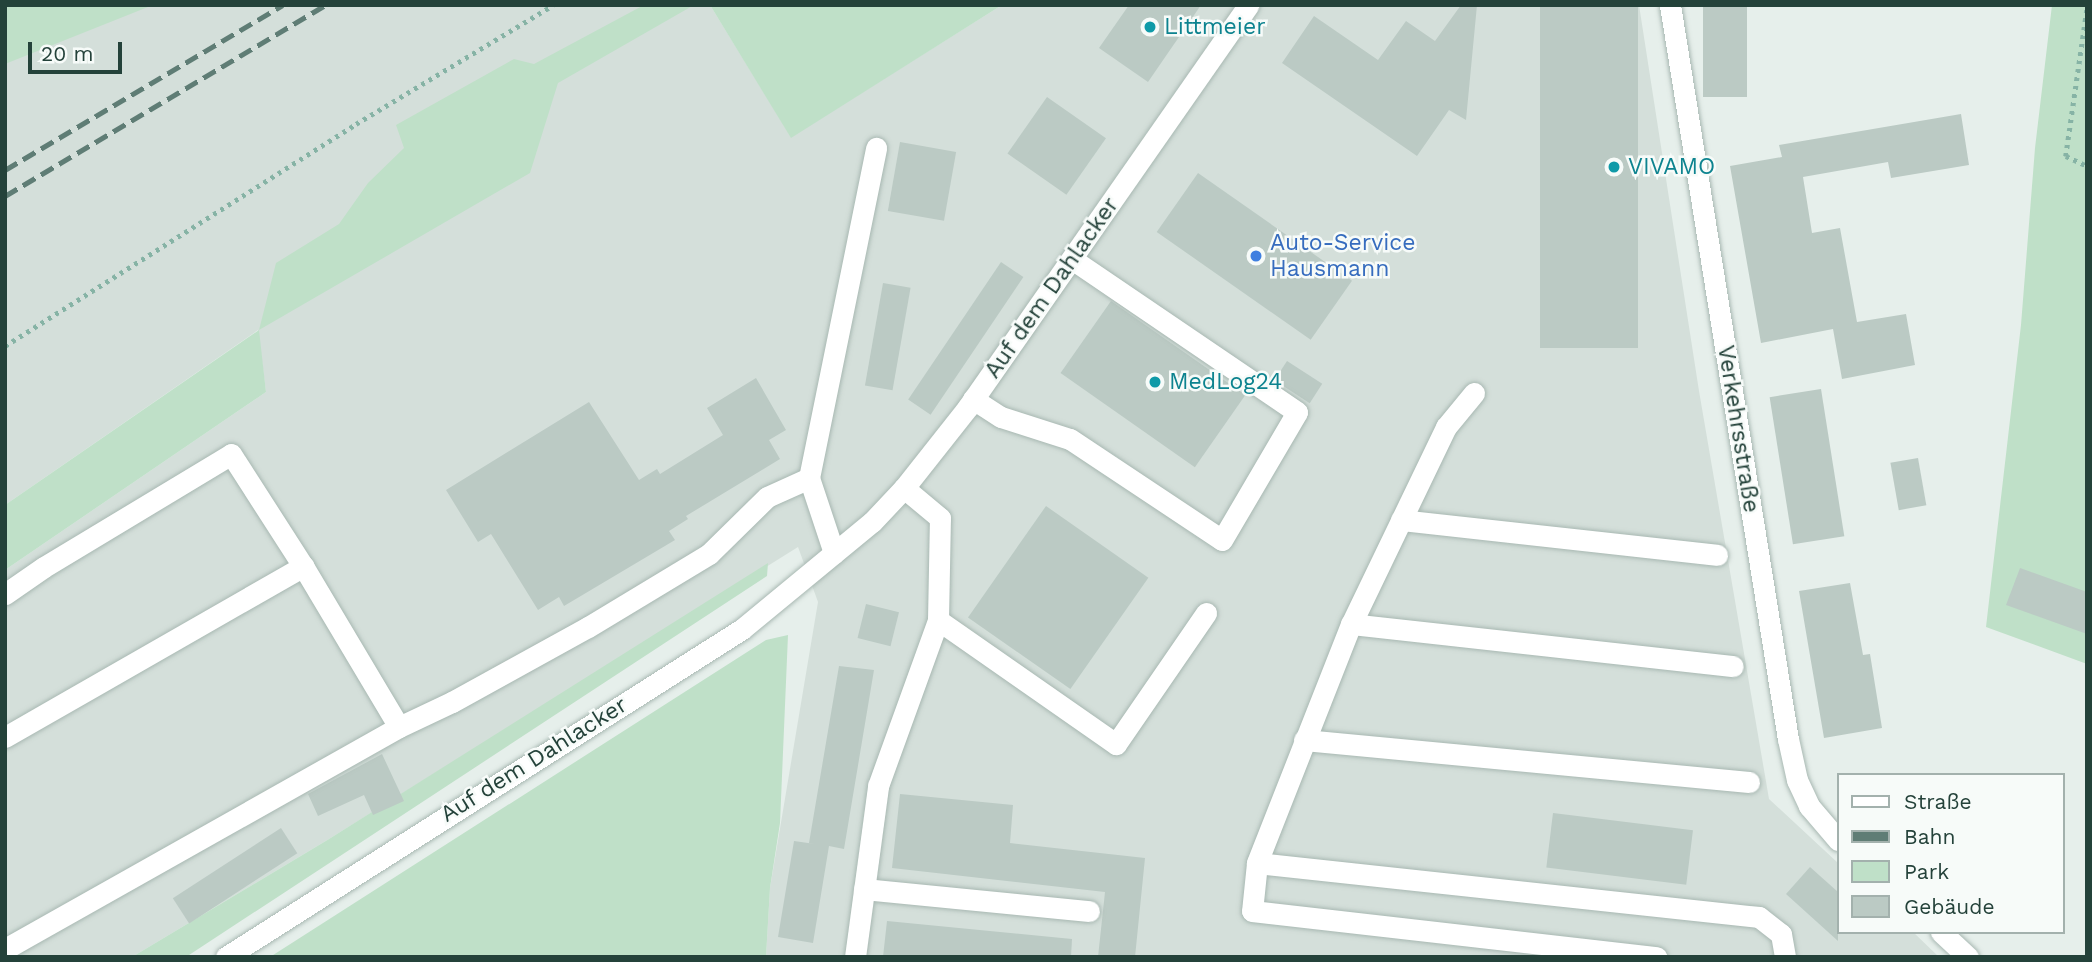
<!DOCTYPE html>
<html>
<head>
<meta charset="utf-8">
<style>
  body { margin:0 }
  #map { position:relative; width:2092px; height:962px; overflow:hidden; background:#e6efeb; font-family:"Work Sans",sans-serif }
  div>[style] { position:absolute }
  .built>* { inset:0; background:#d4dfda }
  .green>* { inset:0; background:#bfe0c8 }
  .building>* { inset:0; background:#bbcac4; transform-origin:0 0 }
  .path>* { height:4.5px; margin-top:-2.25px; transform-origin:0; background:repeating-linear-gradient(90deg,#86b3a5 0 3.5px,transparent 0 8.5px) }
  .roads { filter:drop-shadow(0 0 2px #a8b8b2) drop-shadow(0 0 2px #a8b8b2) }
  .minor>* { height:21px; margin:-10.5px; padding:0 10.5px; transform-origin:10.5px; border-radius:10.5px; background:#fff }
  .rail>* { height:5px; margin-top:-2.5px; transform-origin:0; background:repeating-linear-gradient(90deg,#5f7d75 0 14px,transparent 0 21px) }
  .dots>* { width:19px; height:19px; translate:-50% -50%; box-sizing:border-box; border:4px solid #f7fbf9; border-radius:50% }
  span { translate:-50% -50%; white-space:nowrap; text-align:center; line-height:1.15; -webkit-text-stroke:5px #f7fbf9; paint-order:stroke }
  .culture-label { font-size:23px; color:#0d838f }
  .left { translate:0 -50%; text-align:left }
  .shop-label { font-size:23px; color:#366cbe }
  .street-label { font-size:23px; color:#24423a }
  .frame { position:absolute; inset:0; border:7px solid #24423a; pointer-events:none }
  .legend { position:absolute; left:1837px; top:773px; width:228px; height:161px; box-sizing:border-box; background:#f7fbf9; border:2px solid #a3b1ad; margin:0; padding:9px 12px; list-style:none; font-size:21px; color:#24423a }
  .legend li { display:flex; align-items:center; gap:14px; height:35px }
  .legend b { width:35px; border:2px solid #a3b1ad }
  .scale { position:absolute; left:28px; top:42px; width:94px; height:32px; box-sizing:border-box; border:4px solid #24423a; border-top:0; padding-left:9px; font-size:21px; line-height:24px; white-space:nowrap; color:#24423a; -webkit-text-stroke:5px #f7fbf9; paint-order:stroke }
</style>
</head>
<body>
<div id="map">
  <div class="built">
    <i style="clip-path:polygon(42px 5px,710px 5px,791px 137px,1002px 5px,1639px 5px,1699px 391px,1769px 799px,1838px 863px,1838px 932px,1913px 932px,1939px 957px,766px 957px,770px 888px,818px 602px,798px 547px,329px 839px,132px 957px,5px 957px,5px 570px,266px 392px,258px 330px,5px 505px,5px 27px)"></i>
  </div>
  <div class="green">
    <i style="clip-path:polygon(5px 5px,153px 5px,5px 64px)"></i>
    <i style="clip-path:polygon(644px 5px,694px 5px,558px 83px,530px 173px,259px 330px,266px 392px,5px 570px,5px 505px,259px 330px,276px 263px,339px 224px,368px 183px,404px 148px,396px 125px,514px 59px,534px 64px)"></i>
    <i style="clip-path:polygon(710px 5px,1002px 5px,791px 138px)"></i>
    <i style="clip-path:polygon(2052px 5px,2087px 5px,2087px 664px,1986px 627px,2021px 325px,2035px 148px)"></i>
    <i style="clip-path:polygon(768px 563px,767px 576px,186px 957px,132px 957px,329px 839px)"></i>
    <i style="clip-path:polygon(788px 635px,780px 823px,770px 888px,766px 957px,270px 957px,766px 640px)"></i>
  </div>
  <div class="building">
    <i style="clip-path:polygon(1129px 5px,1201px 5px,1148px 82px,1099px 48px)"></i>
    <i style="clip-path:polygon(1461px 5px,1477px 5px,1466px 120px,1449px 110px,1417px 156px,1282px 63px,1314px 16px,1378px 60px,1406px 21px,1435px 41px)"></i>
    <i style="left:1540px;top:5px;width:98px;height:343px"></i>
    <i style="left:1703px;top:5px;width:44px;height:92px"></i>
    <i style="left:1047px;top:97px;width:72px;height:69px;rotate:35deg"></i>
    <i style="clip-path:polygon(1961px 114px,1969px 165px,1891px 178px,1888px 162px,1803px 177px,1812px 233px,1840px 228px,1857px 322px,1906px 314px,1915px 365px,1842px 379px,1833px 329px,1761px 343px,1730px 166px,1782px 157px,1779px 145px)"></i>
    <i style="left:900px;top:142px;width:57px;height:70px;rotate:10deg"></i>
    <i style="left:1198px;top:173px;width:188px;height:72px;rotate:35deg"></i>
    <i style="left:1001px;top:262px;width:27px;height:166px;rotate:34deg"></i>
    <i style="left:883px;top:283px;width:28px;height:104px;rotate:10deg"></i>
    <i style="left:1111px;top:301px;width:164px;height:88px;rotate:35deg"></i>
    <i style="left:1287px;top:361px;width:42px;height:23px;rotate:33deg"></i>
    <i style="clip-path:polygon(756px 378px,786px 430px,769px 440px,780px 459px,686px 516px,688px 519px,669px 531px,675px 540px,564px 606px,559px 597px,538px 610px,491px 534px,478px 542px,446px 490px,589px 402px,639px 480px,657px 469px,660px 474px,723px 435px,707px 408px)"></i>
    <i style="left:1821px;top:389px;width:149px;height:52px;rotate:81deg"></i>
    <i style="left:1918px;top:458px;width:48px;height:28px;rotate:80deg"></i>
    <i style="left:1046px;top:506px;width:125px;height:136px;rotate:35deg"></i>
    <i style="clip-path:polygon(2020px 568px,2087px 592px,2087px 634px,2006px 605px)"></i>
    <i style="clip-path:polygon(1850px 583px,1863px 655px,1870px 654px,1882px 728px,1824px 738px,1799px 591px)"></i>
    <i style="left:866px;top:604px;width:34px;height:35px;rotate:14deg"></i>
    <i style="clip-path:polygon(839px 666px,874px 670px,844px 849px,829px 846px,813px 943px,778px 937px,794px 841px,815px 844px,809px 843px)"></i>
    <i style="clip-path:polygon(382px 754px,404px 801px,373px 815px,364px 795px,318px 816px,308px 794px)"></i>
    <i style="clip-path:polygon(900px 794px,1013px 805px,1010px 843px,1145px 858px,1135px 957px,1098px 957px,1105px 892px,892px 868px)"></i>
    <i style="left:1553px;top:813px;width:141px;height:55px;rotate:7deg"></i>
    <i style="left:281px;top:828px;width:30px;height:129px;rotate:57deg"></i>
    <i style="clip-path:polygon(1810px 867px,1838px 892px,1838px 941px,1786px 894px)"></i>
    <i style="clip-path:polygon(887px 921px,1072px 939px,1071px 957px,883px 957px)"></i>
  </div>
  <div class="path">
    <i style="left:2087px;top:10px;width:148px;rotate:98.2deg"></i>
    <i style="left:2066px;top:156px;width:23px;rotate:25deg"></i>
    <i style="left:5px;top:346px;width:415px;rotate:-32.3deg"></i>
    <i style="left:356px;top:124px;width:230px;rotate:-31.1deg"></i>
  </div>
  <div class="roads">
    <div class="minor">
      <i style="left:1670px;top:5px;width:743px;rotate:80.87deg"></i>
      <i style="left:1788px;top:739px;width:42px;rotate:77.6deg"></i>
      <i style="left:1797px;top:780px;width:29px;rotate:65deg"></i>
      <i style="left:1809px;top:806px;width:45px;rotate:49.5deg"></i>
      <i style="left:1474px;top:393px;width:44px;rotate:129.5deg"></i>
      <i style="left:1446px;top:427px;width:219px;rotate:115.7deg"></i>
      <i style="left:1351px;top:624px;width:257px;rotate:111.5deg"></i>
      <i style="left:1257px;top:863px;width:48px;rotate:95.9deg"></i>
      <i style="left:1252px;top:911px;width:407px;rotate:6.5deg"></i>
      <i style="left:973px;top:399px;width:33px;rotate:33deg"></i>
      <i style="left:1001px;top:417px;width:72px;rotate:17.7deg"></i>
      <i style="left:1070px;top:439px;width:182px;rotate:33.6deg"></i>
      <i style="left:1222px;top:540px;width:148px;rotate:-59.6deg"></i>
      <i style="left:1297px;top:412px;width:272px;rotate:-145.8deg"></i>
      <i style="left:1401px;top:520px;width:318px;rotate:6.3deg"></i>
      <i style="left:834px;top:553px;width:79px;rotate:-108.4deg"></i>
      <i style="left:809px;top:478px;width:337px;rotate:-78.5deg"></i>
      <i style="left:5px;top:594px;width:47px;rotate:-34.7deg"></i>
      <i style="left:44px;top:567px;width:218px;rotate:-31.1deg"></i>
      <i style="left:231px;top:454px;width:133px;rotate:57.3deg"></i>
      <i style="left:938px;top:620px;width:217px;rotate:34.9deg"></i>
      <i style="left:1116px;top:744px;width:159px;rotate:-55.5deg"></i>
      <i style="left:1351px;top:624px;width:384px;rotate:6.3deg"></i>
      <i style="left:5px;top:737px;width:344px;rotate:-29.8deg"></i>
      <i style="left:303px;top:566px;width:187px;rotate:59.2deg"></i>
      <i style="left:1304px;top:740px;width:447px;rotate:5.4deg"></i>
      <i style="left:1257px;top:863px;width:505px;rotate:6.14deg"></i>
      <i style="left:1759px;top:917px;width:28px;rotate:38deg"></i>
      <i style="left:1781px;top:934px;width:23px;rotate:80deg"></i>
      <i style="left:864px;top:889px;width:226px;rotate:5.6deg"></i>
      <i style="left:1941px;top:932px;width:37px;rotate:43deg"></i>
      <i style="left:5px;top:949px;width:452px;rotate:-29.4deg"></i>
      <i style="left:399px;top:727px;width:59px;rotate:-25.3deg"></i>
      <i style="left:452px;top:702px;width:155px;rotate:-28.9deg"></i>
      <i style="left:588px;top:627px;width:141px;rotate:-31.1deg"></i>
      <i style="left:709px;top:554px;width:81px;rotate:-44.5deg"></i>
      <i style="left:767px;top:497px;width:46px;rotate:-24.3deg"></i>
      <i style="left:226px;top:957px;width:611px;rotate:-32.44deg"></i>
      <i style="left:742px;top:629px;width:168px;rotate:-39.5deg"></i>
      <i style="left:872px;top:522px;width:47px;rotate:-46.7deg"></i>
      <i style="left:904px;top:488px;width:103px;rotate:-51.7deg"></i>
      <i style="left:968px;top:407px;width:490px;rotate:-55.1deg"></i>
      <i style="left:855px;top:957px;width:173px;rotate:-82.3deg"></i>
      <i style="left:878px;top:786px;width:177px;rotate:-70.1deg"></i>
      <i style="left:938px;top:620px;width:102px;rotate:-88.9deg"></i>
      <i style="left:940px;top:518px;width:47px;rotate:-140.2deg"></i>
    </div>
  </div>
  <div class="rail">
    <i style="left:5px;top:170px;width:323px;rotate:-30.7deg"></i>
    <i style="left:5px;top:196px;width:373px;rotate:-30.8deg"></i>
  </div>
  <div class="dots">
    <i style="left:1150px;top:27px;background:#0f9aa8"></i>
    <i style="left:1614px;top:167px;background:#0f9aa8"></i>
    <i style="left:1256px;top:256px;background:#3f7fe0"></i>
    <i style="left:1155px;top:382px;background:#0f9aa8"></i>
  </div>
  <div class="culture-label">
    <span class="left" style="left:1164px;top:27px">Littmeier</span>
    <span class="left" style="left:1628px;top:167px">VIVAMO</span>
    <span class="left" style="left:1169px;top:382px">MedLog24</span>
  </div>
  <div class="shop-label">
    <span class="left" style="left:1270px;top:256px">Auto-Service<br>Hausmann</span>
  </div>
  <div class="street-label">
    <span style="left:1052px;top:288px;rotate:-55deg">Auf dem Dahlacker</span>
    <span style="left:1738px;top:429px;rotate:81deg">Verkehrsstraße</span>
    <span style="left:534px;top:760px;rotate:-32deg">Auf dem Dahlacker</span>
  </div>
  <div class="frame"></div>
  <ul class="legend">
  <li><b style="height:9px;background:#fff"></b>Straße</li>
  <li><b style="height:9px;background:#5f7d75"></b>Bahn</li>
  <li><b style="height:19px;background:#bfe0c8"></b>Park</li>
  <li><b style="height:19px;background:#bbcac4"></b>Gebäude</li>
  </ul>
  <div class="scale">20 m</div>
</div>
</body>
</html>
